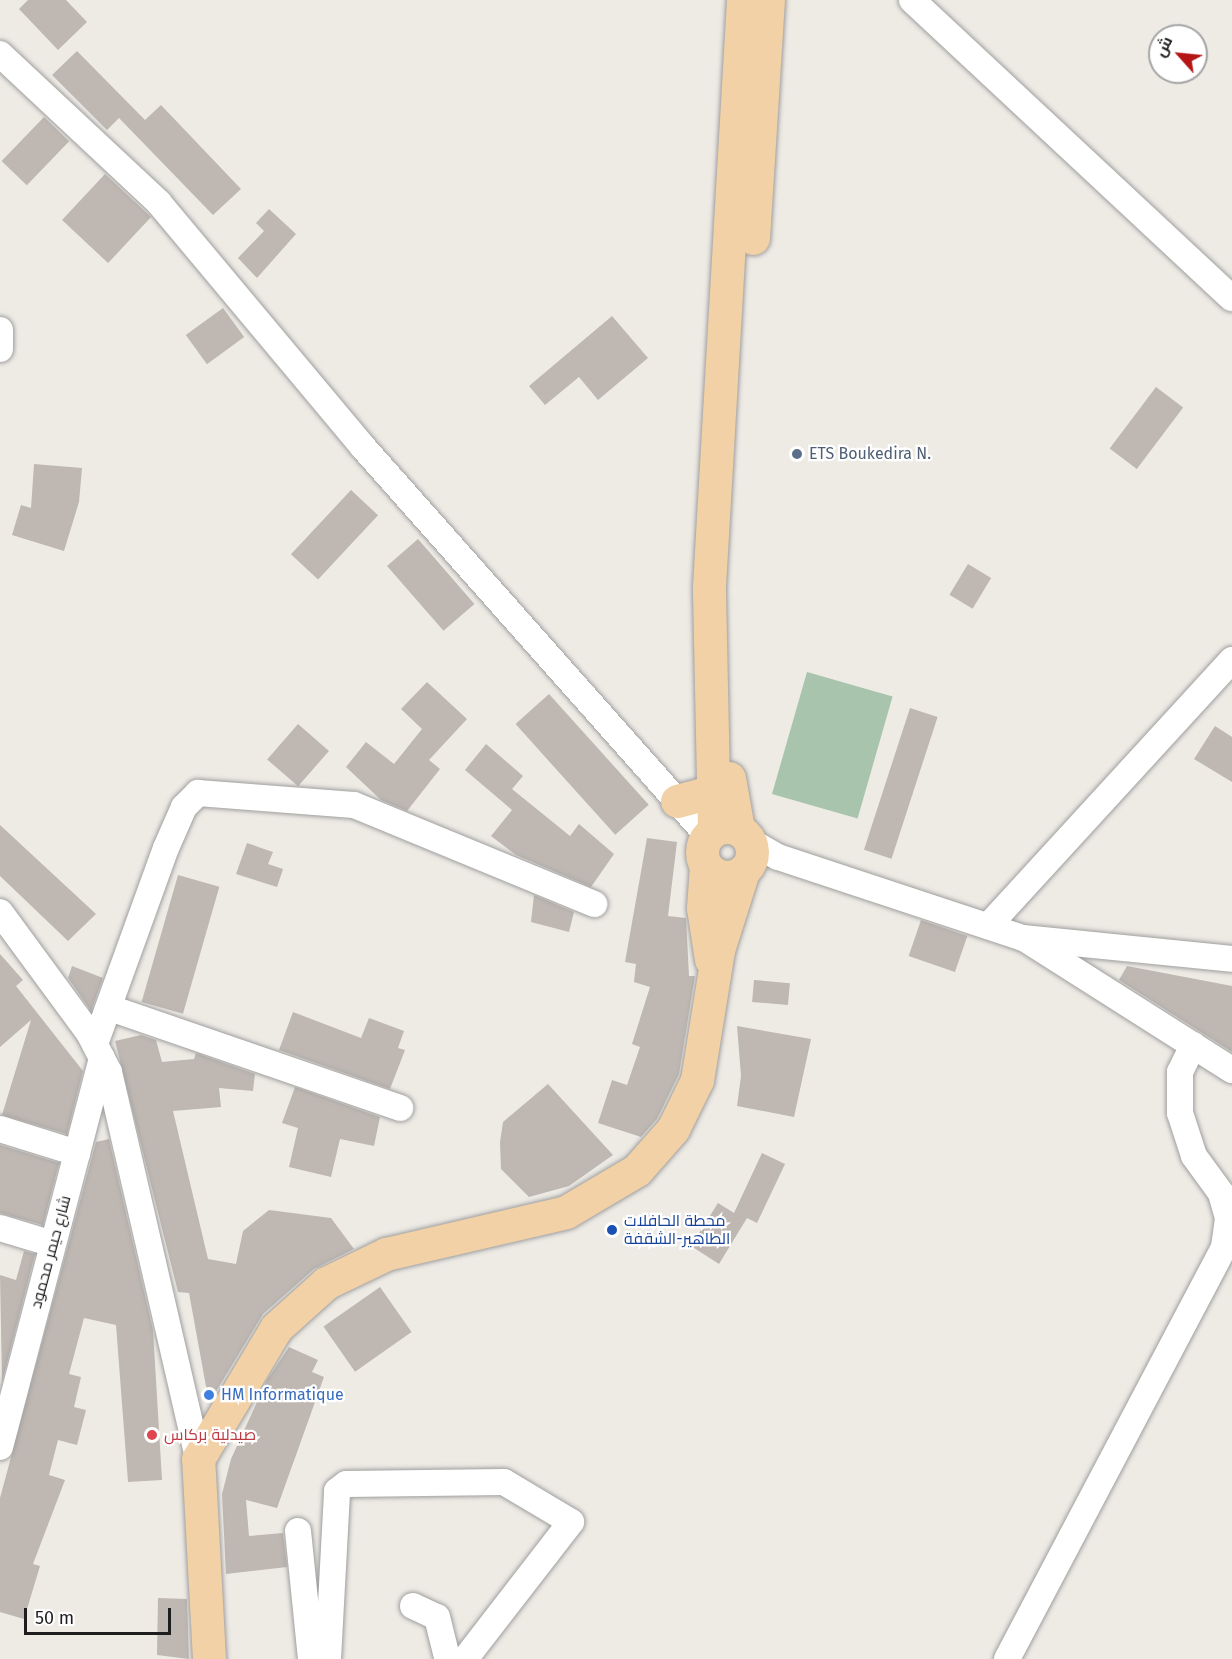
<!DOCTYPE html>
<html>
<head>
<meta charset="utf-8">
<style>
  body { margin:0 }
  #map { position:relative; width:1232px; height:1659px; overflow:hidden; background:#eeebe5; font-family:"Fira Sans",Cairo,sans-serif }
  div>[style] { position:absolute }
  .cemetery>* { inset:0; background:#a8c4ac; transform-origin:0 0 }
  .building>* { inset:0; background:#beb7b2; transform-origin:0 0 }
  .roads { filter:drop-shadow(0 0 2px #9f9f9f) drop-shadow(0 0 2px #9f9f9f) }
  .minor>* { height:26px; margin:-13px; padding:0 13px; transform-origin:13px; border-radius:13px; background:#fff }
  .major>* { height:33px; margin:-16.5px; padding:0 16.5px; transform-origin:16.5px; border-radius:16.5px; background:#f2d1a6 }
  .major>.ring { margin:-16.5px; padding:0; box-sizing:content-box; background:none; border:33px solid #f2d1a6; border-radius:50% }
  .dots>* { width:16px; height:16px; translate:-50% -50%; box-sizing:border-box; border:3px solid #fff; border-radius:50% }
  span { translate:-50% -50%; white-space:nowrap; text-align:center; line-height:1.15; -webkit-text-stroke:4.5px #fff; paint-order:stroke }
  .service-label { font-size:16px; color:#4e5e75 }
  .left { translate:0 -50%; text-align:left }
  .transit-label { font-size:16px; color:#164399 }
  .street-label { font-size:16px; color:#1e1e1e }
  .shop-label { font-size:16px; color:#366cbe }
  .health-label { font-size:16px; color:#be3a42 }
  .north { position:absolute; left:1148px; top:24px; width:60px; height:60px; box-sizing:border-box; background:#fff; border:2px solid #a5a5a5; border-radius:50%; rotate:297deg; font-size:16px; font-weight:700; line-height:24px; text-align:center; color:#1e1e1e }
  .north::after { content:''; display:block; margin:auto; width:21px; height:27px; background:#b61515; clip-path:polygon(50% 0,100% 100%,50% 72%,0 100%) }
  .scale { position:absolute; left:24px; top:1608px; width:147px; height:27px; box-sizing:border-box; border:3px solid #1e1e1e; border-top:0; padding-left:8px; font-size:18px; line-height:21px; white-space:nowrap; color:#1e1e1e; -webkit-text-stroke:4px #fff; paint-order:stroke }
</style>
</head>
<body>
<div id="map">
  <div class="cemetery">
    <i style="left:807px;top:672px;width:89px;height:127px;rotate:16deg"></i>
  </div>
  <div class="building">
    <i style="clip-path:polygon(28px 0,66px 0,87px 22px,58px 50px,19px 9px)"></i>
    <i style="clip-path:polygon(77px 51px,145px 120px,161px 105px,241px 189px,213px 215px,119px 118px,107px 130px,52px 75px)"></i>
    <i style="left:44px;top:117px;width:35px;height:61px;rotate:44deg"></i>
    <i style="left:105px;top:174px;width:63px;height:63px;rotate:43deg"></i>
    <i style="clip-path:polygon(269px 209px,296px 234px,257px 278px,238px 258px,264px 231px,256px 223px)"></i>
    <i style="left:223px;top:308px;width:36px;height:46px;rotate:54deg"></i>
    <i style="clip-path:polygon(612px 316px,648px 358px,598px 400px,579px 377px,545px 405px,529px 386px)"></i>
    <i style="left:1156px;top:387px;width:34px;height:77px;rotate:37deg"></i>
    <i style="clip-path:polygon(34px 464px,82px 468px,79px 502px,64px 551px,12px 535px,21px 505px,31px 508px)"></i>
    <i style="left:351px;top:490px;width:37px;height:88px;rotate:43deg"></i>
    <i style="left:418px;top:539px;width:86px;height:41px;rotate:49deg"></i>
    <i style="left:968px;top:564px;width:27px;height:36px;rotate:31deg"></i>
    <i style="clip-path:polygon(427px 682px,467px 719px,429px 760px,440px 769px,407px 811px,381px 800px,346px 767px,366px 742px,394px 764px,422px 729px,401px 709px)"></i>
    <i style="left:549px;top:694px;width:149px;height:45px;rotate:48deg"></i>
    <i style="left:910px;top:708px;width:29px;height:149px;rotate:18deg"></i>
    <i style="left:298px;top:724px;width:41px;height:47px;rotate:41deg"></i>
    <i style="clip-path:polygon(1215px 726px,1232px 737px,1232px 782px,1194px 759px)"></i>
    <i style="clip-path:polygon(486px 744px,523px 776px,512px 789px,570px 836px,579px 824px,614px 854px,591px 887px,516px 855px,491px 836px,512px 810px,465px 770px)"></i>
    <i style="clip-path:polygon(0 825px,96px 914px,68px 941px,0 876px)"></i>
    <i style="clip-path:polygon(647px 838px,677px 842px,668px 916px,686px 918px,689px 976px,695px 976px,679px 1074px,657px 1119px,641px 1137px,598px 1123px,612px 1080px,627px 1085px,640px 1047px,632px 1044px,650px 987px,634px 982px,636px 964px,625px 962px)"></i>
    <i style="clip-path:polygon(247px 843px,273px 852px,268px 864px,283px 869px,277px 887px,236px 874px)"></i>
    <i style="left:178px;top:875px;width:43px;height:132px;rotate:16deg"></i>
    <i style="clip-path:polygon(534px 895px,574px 912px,569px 932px,531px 922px)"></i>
    <i style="left:921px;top:920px;width:49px;height:38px;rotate:19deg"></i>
    <i style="clip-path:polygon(0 954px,23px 980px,16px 986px,83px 1071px,67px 1134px,2px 1115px,31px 1020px,0 1047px)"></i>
    <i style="clip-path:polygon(72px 966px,103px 978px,91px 1011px,68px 978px)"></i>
    <i style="clip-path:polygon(1127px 966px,1232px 986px,1232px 1052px,1119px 980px)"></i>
    <i style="left:754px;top:980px;width:36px;height:22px;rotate:5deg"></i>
    <i style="clip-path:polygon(293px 1012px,361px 1038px,369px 1018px,404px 1031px,398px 1048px,405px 1050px,390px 1089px,279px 1050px)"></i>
    <i style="clip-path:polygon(737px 1026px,811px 1039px,794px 1117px,737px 1106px,741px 1076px)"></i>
    <i style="clip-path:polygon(141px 1035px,156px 1040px,162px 1062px,194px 1059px,196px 1053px,255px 1074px,253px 1091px,219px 1088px,221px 1107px,173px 1111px,208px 1259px,236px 1264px,243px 1231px,269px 1210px,331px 1218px,354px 1249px,314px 1269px,263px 1314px,209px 1403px,189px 1293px,178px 1292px,115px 1041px)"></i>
    <i style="clip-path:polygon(548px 1084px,613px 1155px,569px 1186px,529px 1197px,501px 1169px,500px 1142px,503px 1122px)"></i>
    <i style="clip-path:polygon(295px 1087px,380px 1117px,374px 1146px,340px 1139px,331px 1177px,289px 1167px,298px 1128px,282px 1123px)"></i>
    <i style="clip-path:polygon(109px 1139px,153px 1330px,162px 1480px,128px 1482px,116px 1325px,84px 1318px,69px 1374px,81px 1377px,74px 1407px,86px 1410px,77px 1445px,58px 1440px,49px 1475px,65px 1480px,33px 1564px,40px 1566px,24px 1619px,0 1612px,0 1498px,96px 1142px)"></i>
    <i style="clip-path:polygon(0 1145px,59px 1163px,43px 1225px,0 1213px)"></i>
    <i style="clip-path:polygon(762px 1153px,785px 1164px,757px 1223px,747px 1218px,719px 1264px,691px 1246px,718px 1203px,734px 1213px)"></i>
    <i style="clip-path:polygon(24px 1251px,35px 1254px,2px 1382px,0 1275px,16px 1280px)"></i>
    <i style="left:380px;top:1287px;width:55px;height:69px;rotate:55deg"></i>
    <i style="clip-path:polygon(289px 1347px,318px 1360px,312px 1372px,324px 1377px,277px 1508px,246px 1500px,249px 1536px,283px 1533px,287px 1567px,226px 1574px,222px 1494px,231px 1459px,267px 1380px)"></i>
    <i style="clip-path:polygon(158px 1598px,187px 1599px,189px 1659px,157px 1655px)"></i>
  </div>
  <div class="roads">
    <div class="minor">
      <i style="left:912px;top:0;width:437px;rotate:43deg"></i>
      <i style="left:0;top:54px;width:218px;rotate:43.1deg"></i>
      <i style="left:159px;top:203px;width:318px;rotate:50.1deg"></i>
      <i style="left:363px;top:447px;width:520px;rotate:48.43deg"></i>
      <i style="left:0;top:330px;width:19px;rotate:90deg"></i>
      <i style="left:750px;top:841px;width:32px;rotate:30deg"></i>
      <i style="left:778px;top:857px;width:258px;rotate:18.3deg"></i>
      <i style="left:1023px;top:938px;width:210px;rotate:5.7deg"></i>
      <i style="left:0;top:912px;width:150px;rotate:53.7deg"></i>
      <i style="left:89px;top:1033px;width:44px;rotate:62.9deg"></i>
      <i style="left:109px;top:1072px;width:397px;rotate:77deg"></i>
      <i style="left:990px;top:924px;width:358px;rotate:-47.5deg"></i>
      <i style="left:1027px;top:940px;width:243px;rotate:32.4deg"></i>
      <i style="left:110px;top:1008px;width:307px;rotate:19deg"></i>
      <i style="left:95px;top:1044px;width:208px;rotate:-70.1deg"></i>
      <i style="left:166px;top:848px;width:45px;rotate:-66.3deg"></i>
      <i style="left:184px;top:807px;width:20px;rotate:-45deg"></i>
      <i style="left:198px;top:793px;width:156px;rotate:4.4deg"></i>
      <i style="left:354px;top:805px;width:260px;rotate:22.4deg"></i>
      <i style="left:0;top:1129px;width:81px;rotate:17.3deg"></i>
      <i style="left:0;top:1228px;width:55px;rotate:16.8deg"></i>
      <i style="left:0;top:1447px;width:402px;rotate:-75.3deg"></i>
      <i style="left:298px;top:1531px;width:129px;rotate:84.2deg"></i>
      <i style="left:413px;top:1606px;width:26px;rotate:25deg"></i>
      <i style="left:437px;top:1617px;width:41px;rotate:76deg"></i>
      <i style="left:328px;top:1659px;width:168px;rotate:-86.9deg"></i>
      <i style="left:337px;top:1491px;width:11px;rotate:-38deg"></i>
      <i style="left:346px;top:1484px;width:158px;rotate:-0.7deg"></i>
      <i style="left:504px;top:1482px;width:78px;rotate:30.8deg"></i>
      <i style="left:571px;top:1522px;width:173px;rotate:127.7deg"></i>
      <i style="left:1007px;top:1659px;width:466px;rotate:-62.2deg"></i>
      <i style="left:1224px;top:1247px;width:29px;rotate:-82deg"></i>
      <i style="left:1228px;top:1218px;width:26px;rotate:-106deg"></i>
      <i style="left:1221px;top:1193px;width:46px;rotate:-126.1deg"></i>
      <i style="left:1194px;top:1156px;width:45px;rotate:-108deg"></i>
      <i style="left:1180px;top:1113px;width:41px;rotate:-90deg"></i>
      <i style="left:1180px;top:1072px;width:30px;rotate:-64deg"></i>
    </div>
    <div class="major">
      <i style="left:753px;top:238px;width:238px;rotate:-86.4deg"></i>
      <i style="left:729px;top:778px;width:52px;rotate:80deg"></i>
      <i style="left:677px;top:801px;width:35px;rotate:-15deg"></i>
      <i class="ring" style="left:702px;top:827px;width:17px;height:17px"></i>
      <i style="left:714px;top:830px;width:244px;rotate:-91.2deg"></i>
      <i style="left:709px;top:586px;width:587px;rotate:-86.68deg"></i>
      <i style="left:706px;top:866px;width:42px;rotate:94.1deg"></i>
      <i style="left:703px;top:908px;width:52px;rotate:81.1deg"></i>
      <i style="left:209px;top:1659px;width:200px;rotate:-93.1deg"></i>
      <i style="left:198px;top:1459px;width:152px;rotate:-59.2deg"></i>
      <i style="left:276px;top:1328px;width:67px;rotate:-42deg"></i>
      <i style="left:326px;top:1283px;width:67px;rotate:-25.8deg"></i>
      <i style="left:386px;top:1254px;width:185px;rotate:-13.1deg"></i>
      <i style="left:566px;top:1212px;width:82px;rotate:-30.6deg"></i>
      <i style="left:637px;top:1170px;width:55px;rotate:-48.7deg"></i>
      <i style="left:673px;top:1129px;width:55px;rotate:-63.9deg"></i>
      <i style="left:697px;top:1080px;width:132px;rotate:-80.8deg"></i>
      <i style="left:718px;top:950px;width:83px;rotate:-72.4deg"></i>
    </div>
  </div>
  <div class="dots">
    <i style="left:797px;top:454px;background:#5c6f8a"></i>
    <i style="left:612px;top:1230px;background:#1a4fb4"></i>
    <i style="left:209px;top:1395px;background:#3f7fe0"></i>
    <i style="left:152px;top:1435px;background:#e0444e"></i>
  </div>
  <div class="service-label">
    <span class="left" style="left:809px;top:454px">ETS Boukedira N.</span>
  </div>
  <div class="transit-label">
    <span class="left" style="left:624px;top:1230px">محطة الحافلات<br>الطاهير-الشقفة</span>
  </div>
  <div class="street-label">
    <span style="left:51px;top:1252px;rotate:-75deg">شارع حيمر محمود</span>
  </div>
  <div class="shop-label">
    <span class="left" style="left:221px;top:1395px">HM Informatique</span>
  </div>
  <div class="health-label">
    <span class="left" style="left:164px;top:1435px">صيدلية بركاس</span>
  </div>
  <div class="north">ش</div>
  <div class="scale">50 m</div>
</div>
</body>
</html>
